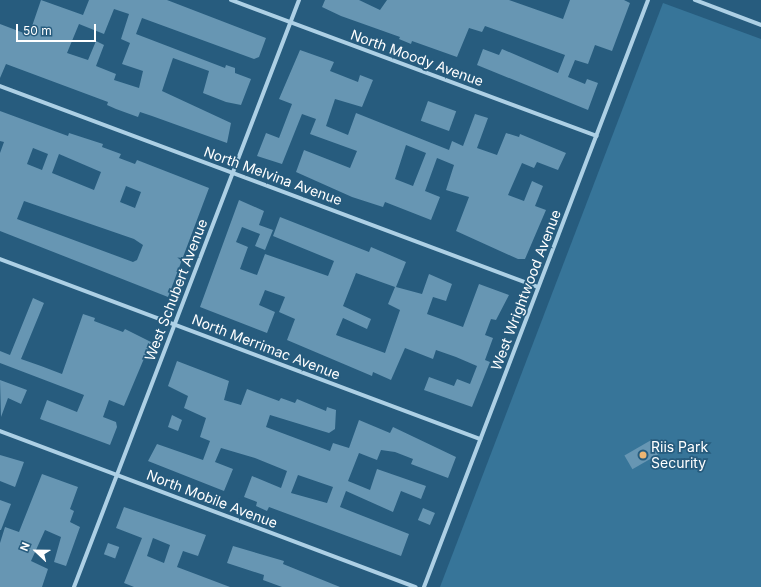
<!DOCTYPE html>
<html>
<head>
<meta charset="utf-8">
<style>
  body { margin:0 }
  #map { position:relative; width:761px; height:587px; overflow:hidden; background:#275c7e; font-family:Inter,sans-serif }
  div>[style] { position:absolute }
  .green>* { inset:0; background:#377599 }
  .building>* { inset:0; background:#6796b3; transform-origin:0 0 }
  .street>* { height:4px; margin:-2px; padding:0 2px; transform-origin:2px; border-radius:2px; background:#add0e5 }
  .dots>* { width:11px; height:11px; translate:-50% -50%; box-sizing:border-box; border:2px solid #275c7e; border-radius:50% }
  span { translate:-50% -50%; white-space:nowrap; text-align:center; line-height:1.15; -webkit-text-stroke:3.5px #275c7e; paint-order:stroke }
  .street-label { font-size:14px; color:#fff }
  .poi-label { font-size:14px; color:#fff }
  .left { translate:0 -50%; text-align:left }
  .north { position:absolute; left:16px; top:531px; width:40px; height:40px; -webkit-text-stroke:3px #275c7e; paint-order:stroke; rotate:292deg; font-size:11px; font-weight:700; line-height:16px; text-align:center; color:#fff }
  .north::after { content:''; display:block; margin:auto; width:14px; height:18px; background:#fff; clip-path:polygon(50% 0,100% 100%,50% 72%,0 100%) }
  .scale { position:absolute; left:16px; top:24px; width:80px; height:18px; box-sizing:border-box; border:2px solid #fff; border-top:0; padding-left:5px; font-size:12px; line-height:14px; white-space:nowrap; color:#fff; -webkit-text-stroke:3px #275c7e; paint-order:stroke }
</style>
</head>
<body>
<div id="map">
  <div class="green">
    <i style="clip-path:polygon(663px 3px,761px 39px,761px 587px,440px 587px)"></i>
  </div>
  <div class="building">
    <i style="clip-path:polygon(evenodd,41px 0,83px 15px,89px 0,167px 0,266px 38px,259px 57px,254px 59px,142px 18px,136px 34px,225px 68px,226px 65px,235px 68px,235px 73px,251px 79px,241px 105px,226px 102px,203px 93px,209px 71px,173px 58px,162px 91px,231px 123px,227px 143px,152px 116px,140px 112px,138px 117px,116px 109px,107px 105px,108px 102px,6px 64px,0 78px,0 24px,29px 35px,41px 0,114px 9px,129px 14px,121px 39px,130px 43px,122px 64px,143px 71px,139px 88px,114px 80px,116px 74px,96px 66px,104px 45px,96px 41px,88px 60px,67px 53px,79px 24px,104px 34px,114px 9px)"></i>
    <i style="clip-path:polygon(325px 0,359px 0,380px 10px,387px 0,509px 0,563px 19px,570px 0,624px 0,630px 3px,612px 51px,595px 45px,588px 64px,575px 60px,568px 77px,585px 84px,587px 79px,598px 83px,588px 110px,477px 65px,483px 49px,499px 55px,502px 49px,558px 73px,565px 55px,485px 26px,482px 32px,469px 28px,457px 57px,412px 41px,411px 44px,399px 39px,400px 37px,341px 16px,322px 7px)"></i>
    <i style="clip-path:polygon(evenodd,300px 50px,334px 62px,330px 71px,358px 82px,360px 75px,373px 80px,362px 107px,335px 99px,326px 126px,348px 135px,356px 113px,449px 150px,452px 141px,463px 146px,475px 114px,488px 118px,477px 148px,497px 155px,506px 133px,519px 137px,520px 134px,566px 153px,558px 170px,537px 162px,534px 168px,522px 163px,508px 195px,524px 201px,532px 181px,543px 186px,535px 206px,546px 210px,525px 259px,518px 259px,456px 231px,469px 197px,446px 190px,454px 165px,437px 158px,425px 191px,440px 197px,431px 220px,385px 202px,383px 207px,352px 197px,296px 172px,304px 150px,350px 168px,357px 151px,310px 134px,316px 119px,302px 114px,282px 164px,257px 156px,266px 133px,279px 138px,292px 104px,279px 99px,300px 50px,406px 145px,426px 153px,413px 186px,395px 179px,406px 145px)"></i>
    <i style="left:428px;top:101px;width:30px;height:21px;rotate:20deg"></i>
    <i style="clip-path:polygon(evenodd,0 111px,68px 136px,69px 133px,103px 144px,102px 147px,121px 154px,119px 158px,135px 164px,137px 160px,209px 188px,168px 297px,0 231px,0 153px,4px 142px,0 141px,0 111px,33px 148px,48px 154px,42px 170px,27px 164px,33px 148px,0 111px,59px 154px,101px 172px,94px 190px,52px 173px,59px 154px,0 111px,126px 186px,141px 192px,135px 208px,120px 202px,126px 186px,0 111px,24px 201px,134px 239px,143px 245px,137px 260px,133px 262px,17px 219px,24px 201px)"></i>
    <i style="clip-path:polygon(evenodd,239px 200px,264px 211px,259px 225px,273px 230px,265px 250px,255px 246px,260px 234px,242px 227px,236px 242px,248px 247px,240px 269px,257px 275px,265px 254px,328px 276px,334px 261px,273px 236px,280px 217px,369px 252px,371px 247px,406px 262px,396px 287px,422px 294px,429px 274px,452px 284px,446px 301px,433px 297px,427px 314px,463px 327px,479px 284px,509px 295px,496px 320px,491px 319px,485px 335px,493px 338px,485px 360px,490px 362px,472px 407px,424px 390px,429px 377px,454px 386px,457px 379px,470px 384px,477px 366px,456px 357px,436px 350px,433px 359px,405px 348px,391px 380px,373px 372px,372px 376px,287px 340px,295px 319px,279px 312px,285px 297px,265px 290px,259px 305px,275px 312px,267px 333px,200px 307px,239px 200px,356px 273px,395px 287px,388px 304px,400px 310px,385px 353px,336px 335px,343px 318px,367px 329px,371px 319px,343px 306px,356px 273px)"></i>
    <i style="clip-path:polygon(33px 298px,44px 303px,21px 359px,41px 366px,62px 374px,83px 314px,95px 318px,94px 321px,123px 332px,125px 329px,151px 342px,124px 406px,109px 400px,103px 417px,116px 422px,117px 427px,110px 445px,40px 419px,47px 400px,77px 412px,84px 395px,0 363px,0 351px,10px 355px)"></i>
    <i style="clip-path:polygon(evenodd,177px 361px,229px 381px,224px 400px,241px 405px,247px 389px,279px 401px,281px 398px,295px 403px,297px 399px,326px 411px,327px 407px,336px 410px,335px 429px,329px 433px,270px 415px,266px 427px,330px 451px,333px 443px,349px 448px,359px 420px,390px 433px,393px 427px,456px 457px,448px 478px,411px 464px,413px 459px,395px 452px,381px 450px,377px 460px,359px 453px,348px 481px,370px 490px,377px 469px,426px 486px,421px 499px,401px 491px,393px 512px,346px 491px,340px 507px,409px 534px,401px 556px,269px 507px,267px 511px,256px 506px,257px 502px,244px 497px,252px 476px,281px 488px,287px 471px,255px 458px,221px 448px,215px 462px,233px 469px,224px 491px,148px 461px,157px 444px,203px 460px,210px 441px,200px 437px,206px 418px,184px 408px,188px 396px,168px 386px,177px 361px,298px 475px,333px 487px,327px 503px,291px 493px,298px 475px)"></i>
    <i style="clip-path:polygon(0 380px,27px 390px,21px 404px,8px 398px,1px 417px)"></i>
    <i style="clip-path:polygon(172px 415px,182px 420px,178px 431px,168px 427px)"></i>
    <i style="left:653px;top:439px;width:16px;height:33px;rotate:60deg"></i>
    <i style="clip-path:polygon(0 455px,24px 462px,15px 487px,0 481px)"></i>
    <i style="clip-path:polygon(42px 474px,78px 487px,70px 509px,74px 511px,70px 522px,80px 527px,66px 566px,54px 562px,61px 537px,45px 530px,31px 561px,48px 569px,42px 587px,0 587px,0 543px,5px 527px,19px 532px)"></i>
    <i style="clip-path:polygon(0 500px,11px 504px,1px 530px,0 530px)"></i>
    <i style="clip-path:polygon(evenodd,124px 507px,206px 535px,198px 556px,183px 551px,177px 567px,230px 587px,134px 587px,124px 583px,142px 538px,116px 528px,124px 507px,153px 538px,170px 545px,164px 563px,147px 556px,153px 538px)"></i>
    <i style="left:423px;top:508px;width:13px;height:13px;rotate:23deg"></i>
    <i style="left:108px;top:543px;width:12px;height:12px;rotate:20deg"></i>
    <i style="clip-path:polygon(233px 546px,284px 561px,283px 564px,340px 587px,282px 587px,263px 580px,264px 575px,227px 563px)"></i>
  </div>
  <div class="street">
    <i style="left:231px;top:0;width:390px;rotate:20.4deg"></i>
    <i style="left:695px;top:0;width:71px;rotate:20.7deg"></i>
    <i style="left:0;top:86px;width:574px;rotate:20.49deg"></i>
    <i style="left:0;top:259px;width:513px;rotate:20.56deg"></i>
    <i style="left:0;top:431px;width:444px;rotate:20.6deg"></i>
    <i style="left:74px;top:587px;width:629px;rotate:-69.03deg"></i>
    <i style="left:424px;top:587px;width:628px;rotate:-69.11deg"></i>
  </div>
  <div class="dots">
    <i style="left:643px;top:455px;background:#edb572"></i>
  </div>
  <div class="street-label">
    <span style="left:417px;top:58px;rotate:20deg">North Moody Avenue</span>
    <span style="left:273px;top:176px;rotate:20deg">North Melvina Avenue</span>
    <span style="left:176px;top:290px;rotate:-69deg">West Schubert Avenue</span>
    <span style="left:526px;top:290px;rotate:-69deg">West Wrightwood Avenue</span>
    <span style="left:266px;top:347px;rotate:21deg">North Merrimac Avenue</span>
    <span style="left:212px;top:499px;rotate:21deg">North Mobile Avenue</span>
  </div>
  <div class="poi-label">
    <span class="left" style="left:651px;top:455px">Riis Park<br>Security</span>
  </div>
  <div class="north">N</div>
  <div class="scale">50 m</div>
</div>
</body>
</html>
